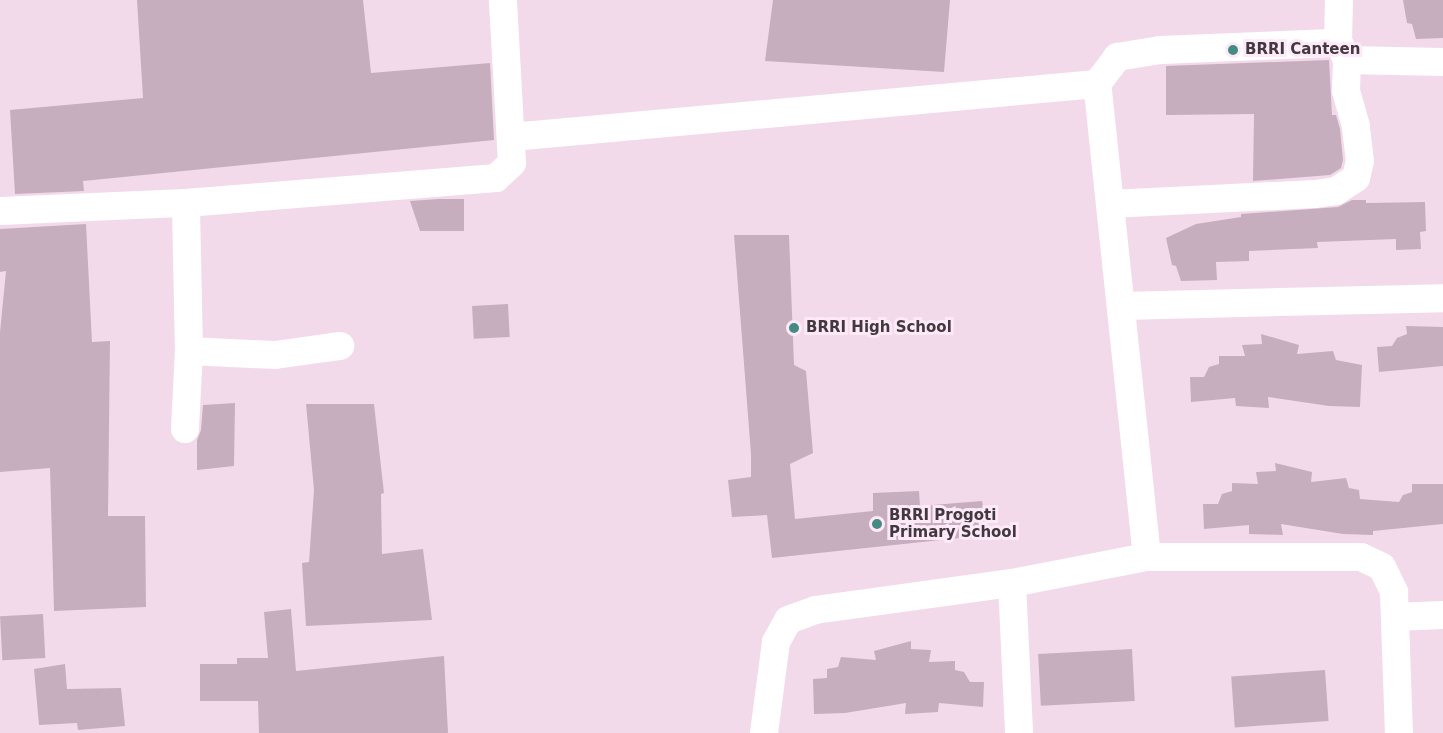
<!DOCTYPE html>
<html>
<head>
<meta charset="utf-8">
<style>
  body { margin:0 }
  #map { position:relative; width:1443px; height:733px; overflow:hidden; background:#f3daeb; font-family:"DejaVu Sans",sans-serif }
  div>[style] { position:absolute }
  .building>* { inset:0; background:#c6aebf; transform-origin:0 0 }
  .minor>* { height:28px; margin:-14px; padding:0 14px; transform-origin:14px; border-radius:14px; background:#fff }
  .dots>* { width:16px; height:16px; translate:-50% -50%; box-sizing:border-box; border:3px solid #fde9f7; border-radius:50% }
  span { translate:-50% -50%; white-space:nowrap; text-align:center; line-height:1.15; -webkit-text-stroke:6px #fde9f7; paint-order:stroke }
  .poi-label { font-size:15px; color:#42383f; font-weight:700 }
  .left { translate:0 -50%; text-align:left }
</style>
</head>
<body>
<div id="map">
  <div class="building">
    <i style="clip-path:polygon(137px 0,363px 0,371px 73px,490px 63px,494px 140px,83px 181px,84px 191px,15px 194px,10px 110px,143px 98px)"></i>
    <i style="clip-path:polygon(773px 0,950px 0,944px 72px,765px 61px)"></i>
    <i style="clip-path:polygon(1403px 0,1443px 0,1443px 38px,1416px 39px,1412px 24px,1407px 23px)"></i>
    <i style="clip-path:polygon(1329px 60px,1332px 115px,1336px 115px,1340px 129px,1343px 160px,1341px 168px,1330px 175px,1253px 181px,1254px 114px,1166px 115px,1166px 66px)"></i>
    <i style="clip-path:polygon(439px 199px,464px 199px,464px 231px,420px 231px,410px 201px)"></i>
    <i style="clip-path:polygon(1352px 200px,1366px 200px,1366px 203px,1425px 202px,1426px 231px,1420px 232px,1421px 249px,1396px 250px,1396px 239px,1317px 242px,1318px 248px,1249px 251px,1249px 261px,1216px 262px,1217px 280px,1181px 281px,1176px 266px,1172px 265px,1166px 238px,1196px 224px,1241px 217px,1241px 214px,1338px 207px)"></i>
    <i style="clip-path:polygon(86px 224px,92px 342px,110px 341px,108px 516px,145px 516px,146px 607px,54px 611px,50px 468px,0 472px,0 332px,6px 271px,0 272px,0 229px)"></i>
    <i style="clip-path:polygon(734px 235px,789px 235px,794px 365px,806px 371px,813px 453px,790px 464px,795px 519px,873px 511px,873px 493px,919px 491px,920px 506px,982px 501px,988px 535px,772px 558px,767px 515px,732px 517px,728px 480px,751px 477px,751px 454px)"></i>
    <i style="left:508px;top:304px;width:33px;height:36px;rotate:87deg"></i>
    <i style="clip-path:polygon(1406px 326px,1443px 327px,1443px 366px,1379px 372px,1377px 347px,1392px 346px,1397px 338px,1407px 334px)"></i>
    <i style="clip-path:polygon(1261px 334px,1299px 345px,1297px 354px,1333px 351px,1336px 360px,1362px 365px,1360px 407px,1329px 406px,1268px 397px,1269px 408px,1236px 406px,1235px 398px,1191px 402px,1190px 377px,1204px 377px,1209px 367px,1219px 364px,1219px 356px,1245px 356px,1242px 345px,1262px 344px)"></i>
    <i style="clip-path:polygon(235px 403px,234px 466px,197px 470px,197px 440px,201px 430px,203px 405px)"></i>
    <i style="clip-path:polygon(306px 404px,374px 404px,384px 493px,381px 494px,382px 554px,423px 549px,432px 620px,306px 626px,302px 563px,309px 562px,314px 490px)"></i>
    <i style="clip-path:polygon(1275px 463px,1312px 472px,1311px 482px,1346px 478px,1349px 488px,1359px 490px,1360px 499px,1399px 502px,1403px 495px,1412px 492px,1412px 484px,1443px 484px,1443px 524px,1373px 531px,1373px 535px,1343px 534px,1281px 524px,1283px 535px,1249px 534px,1249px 525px,1204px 529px,1203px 504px,1218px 504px,1222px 494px,1232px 491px,1232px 483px,1258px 484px,1256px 472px,1276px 471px)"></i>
    <i style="clip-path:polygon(291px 609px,296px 671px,444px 656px,448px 733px,259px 733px,258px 701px,200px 701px,200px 664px,237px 664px,237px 658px,268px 658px,264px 612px)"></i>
    <i style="left:43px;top:614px;width:44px;height:43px;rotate:87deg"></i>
    <i style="clip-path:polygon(911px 641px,911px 649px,931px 650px,929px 662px,955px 661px,955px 670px,964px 672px,970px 682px,984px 682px,983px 707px,939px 703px,938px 712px,905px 714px,906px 703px,845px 713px,814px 714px,813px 679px,827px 678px,827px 669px,838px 667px,841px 657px,876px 660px,874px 651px)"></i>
    <i style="left:1132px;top:649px;width:52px;height:94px;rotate:87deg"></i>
    <i style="clip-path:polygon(65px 664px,67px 689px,121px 688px,125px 726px,78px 730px,77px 723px,39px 725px,34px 669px)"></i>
    <i style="left:1325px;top:670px;width:51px;height:94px;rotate:86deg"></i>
  </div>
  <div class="minor">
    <i style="left:1339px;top:43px;width:19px;rotate:65deg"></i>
    <i style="left:1347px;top:60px;width:96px;rotate:1.2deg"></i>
    <i style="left:512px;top:137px;width:587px;rotate:-5.18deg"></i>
    <i style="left:1110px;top:204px;width:205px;rotate:-2.8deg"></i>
    <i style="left:1315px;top:194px;width:21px;rotate:-8deg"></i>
    <i style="left:1336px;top:191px;width:24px;rotate:-33deg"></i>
    <i style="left:1356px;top:178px;width:17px;rotate:-77deg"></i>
    <i style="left:1360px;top:161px;width:35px;rotate:-97deg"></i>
    <i style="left:1356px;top:126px;width:37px;rotate:-106deg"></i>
    <i style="left:1346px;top:90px;width:30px;rotate:-88deg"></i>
    <i style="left:0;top:211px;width:186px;rotate:-2.5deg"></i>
    <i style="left:186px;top:203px;width:311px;rotate:-4.6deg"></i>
    <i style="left:496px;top:178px;width:22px;rotate:-43deg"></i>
    <i style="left:512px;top:163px;width:163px;rotate:-93.2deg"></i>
    <i style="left:1121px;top:306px;width:322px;rotate:-1.4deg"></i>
    <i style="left:189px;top:351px;width:86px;rotate:2.7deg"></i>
    <i style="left:275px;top:355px;width:66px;rotate:-7.9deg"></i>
    <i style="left:185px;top:429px;width:78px;rotate:-87.1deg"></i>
    <i style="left:189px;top:351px;width:148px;rotate:-91.2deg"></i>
    <i style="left:1147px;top:557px;width:476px;rotate:-96deg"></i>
    <i style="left:1097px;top:84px;width:34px;rotate:-53deg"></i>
    <i style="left:1117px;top:57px;width:44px;rotate:-9.2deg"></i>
    <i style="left:1160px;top:50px;width:178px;rotate:-2.3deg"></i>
    <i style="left:1338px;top:43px;width:43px;rotate:-88.7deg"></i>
    <i style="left:1012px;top:583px;width:150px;rotate:87.3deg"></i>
    <i style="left:1395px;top:617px;width:48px;rotate:-2.4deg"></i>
    <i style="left:764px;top:733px;width:92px;rotate:-82.5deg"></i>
    <i style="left:776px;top:642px;width:25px;rotate:-61deg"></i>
    <i style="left:788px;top:620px;width:29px;rotate:-20deg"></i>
    <i style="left:815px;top:610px;width:199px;rotate:-7.8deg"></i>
    <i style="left:1012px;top:583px;width:137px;rotate:-10.9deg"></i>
    <i style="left:1147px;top:557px;width:214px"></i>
    <i style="left:1361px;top:557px;width:23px;rotate:25deg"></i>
    <i style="left:1382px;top:567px;width:28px;rotate:64deg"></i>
    <i style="left:1394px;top:592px;width:141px;rotate:88deg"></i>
  </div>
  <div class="dots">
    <i style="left:1233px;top:50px;background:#448b84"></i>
    <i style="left:794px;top:328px;background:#448b84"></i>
    <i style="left:877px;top:524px;background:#448b84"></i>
  </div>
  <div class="poi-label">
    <span class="left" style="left:1245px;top:50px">BRRI Canteen</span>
    <span class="left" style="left:806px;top:328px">BRRI High School</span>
    <span class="left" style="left:889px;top:524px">BRRI Progoti<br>Primary School</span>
  </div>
</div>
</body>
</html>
